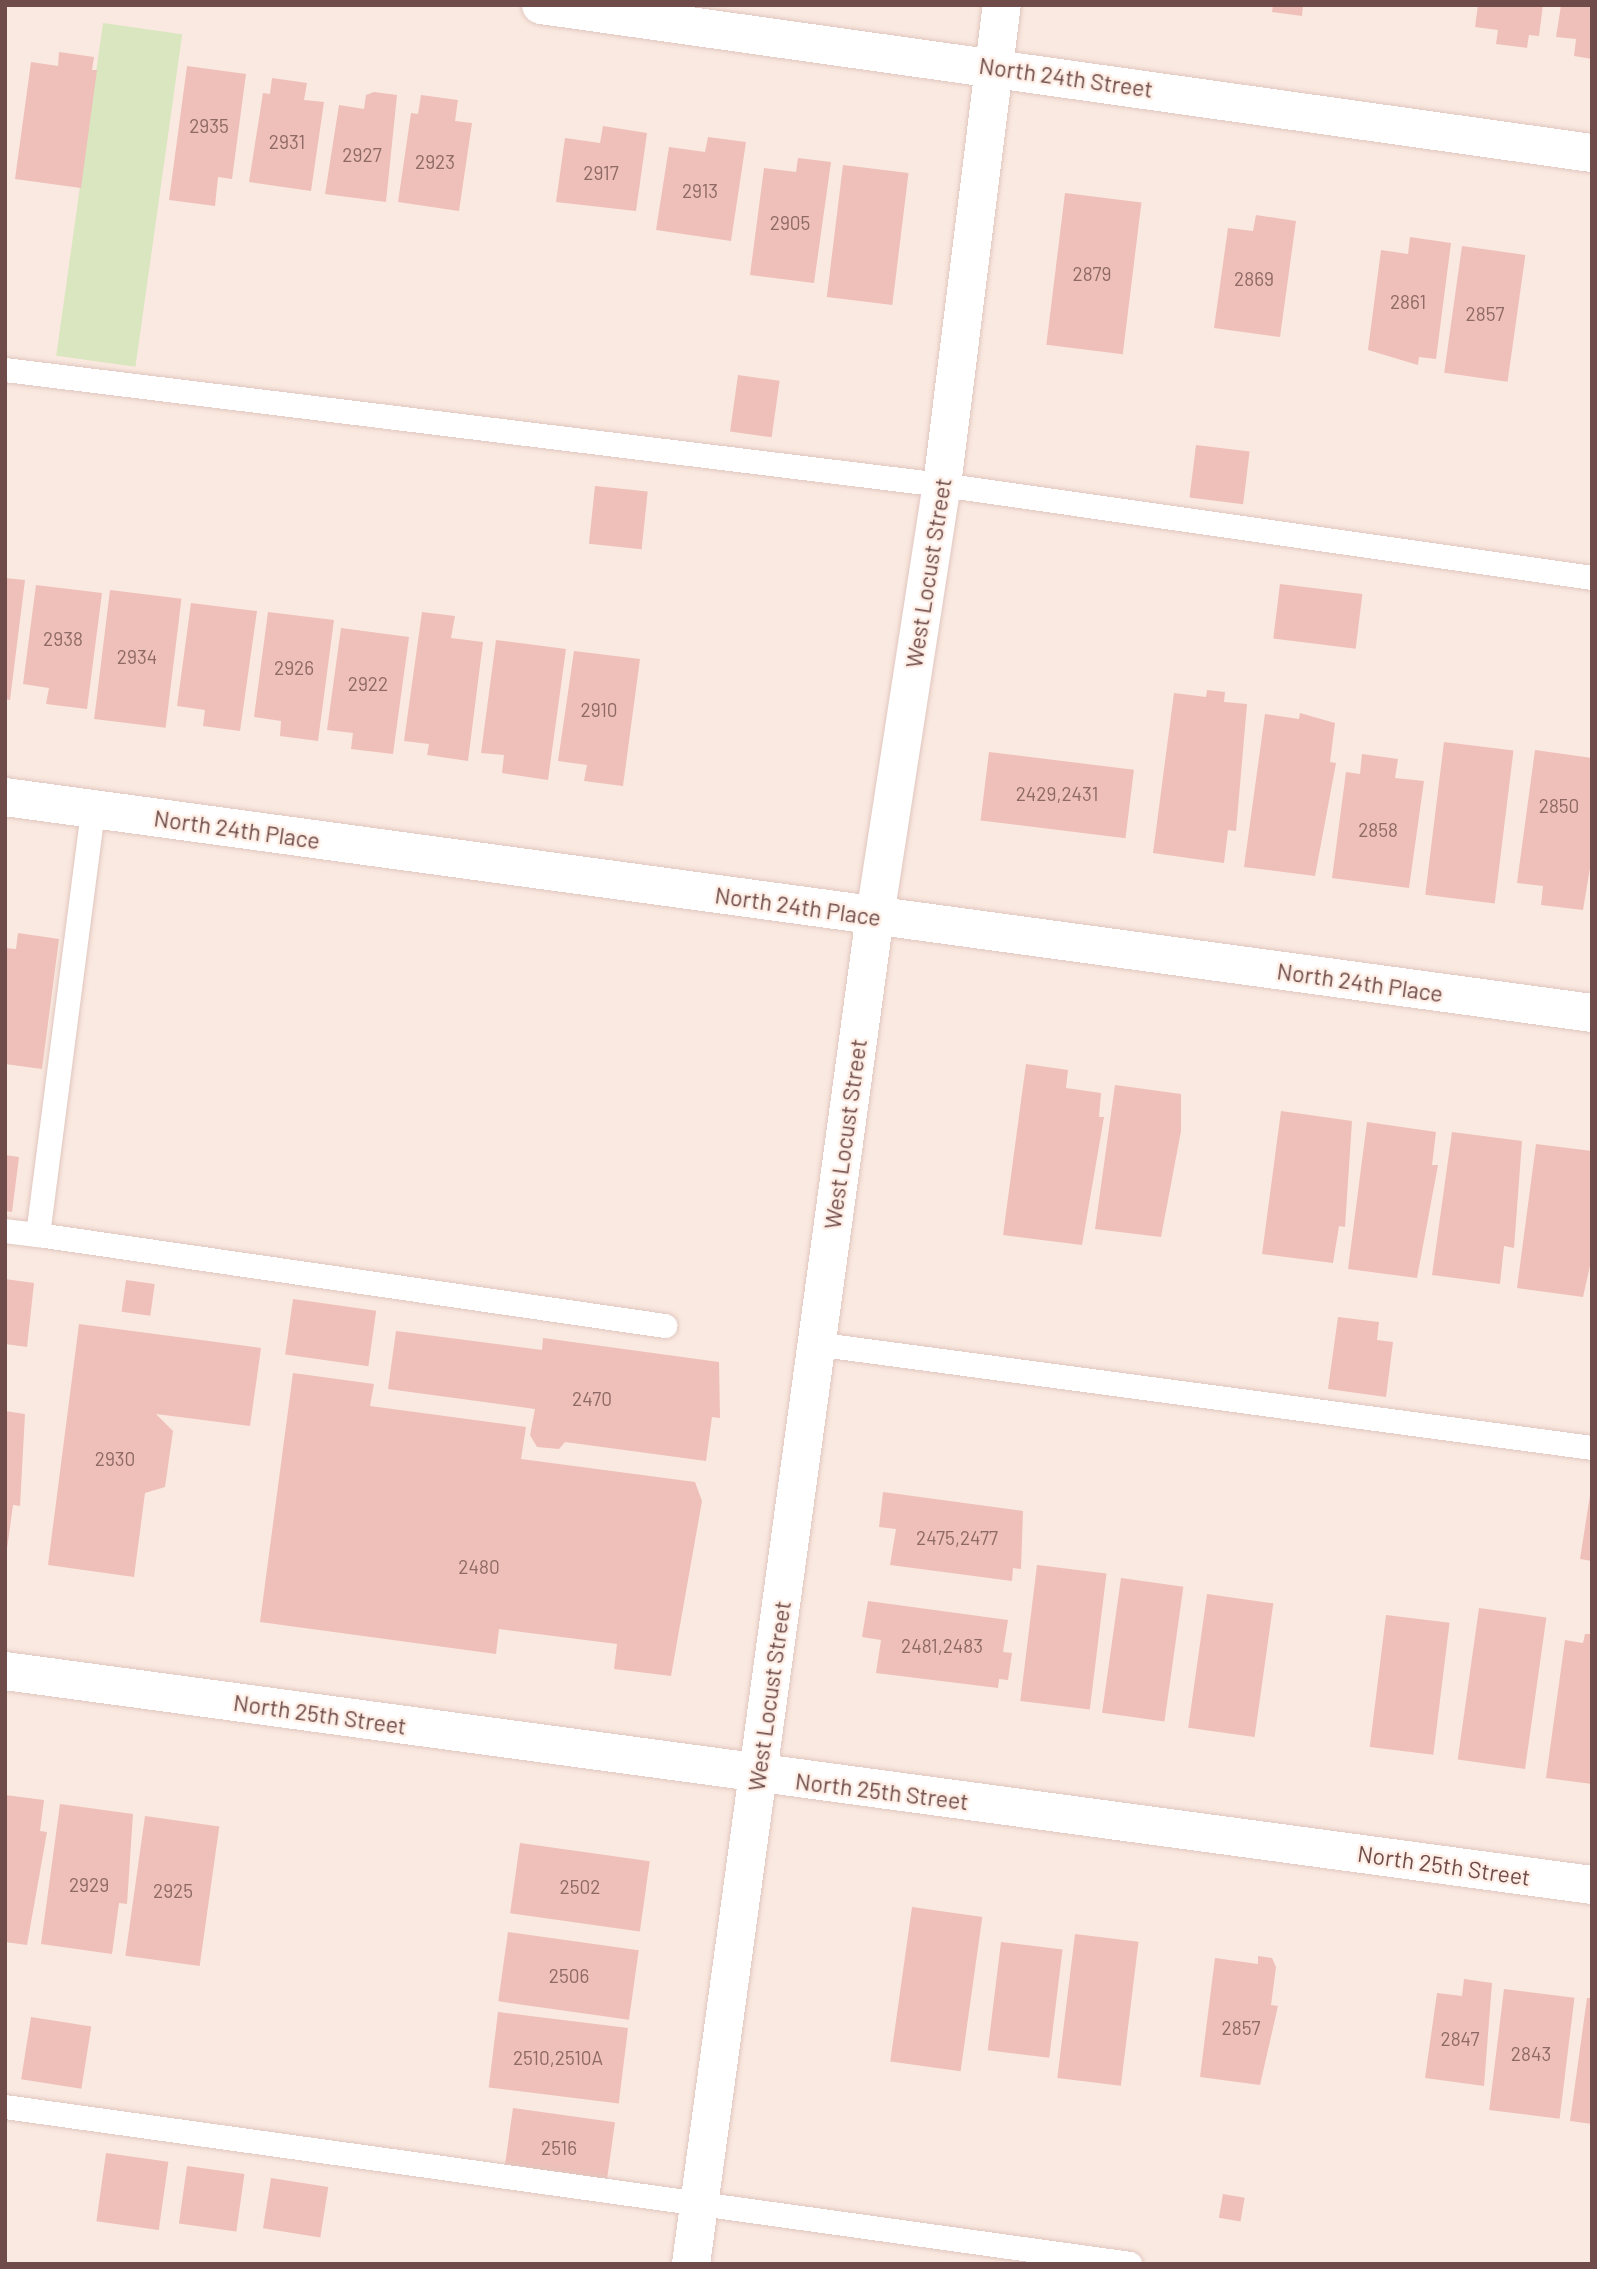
<!DOCTYPE html>
<html>
<head>
<meta charset="utf-8">
<style>
  body { margin:0 }
  #map { position:relative; width:1597px; height:2269px; overflow:hidden; background:#fae9e0; font-family:Barlow,sans-serif }
  div>[style] { position:absolute }
  .green>* { inset:0; background:#dae6c0; transform-origin:0 0 }
  .building>* { inset:0; background:#eec0b9; transform-origin:0 0 }
  .roads { filter:drop-shadow(0 0 2px #e0c6bf) drop-shadow(0 0 2px #e0c6bf) }
  .service>* { height:24px; margin:-12px; padding:0 12px; transform-origin:12px; border-radius:12px; background:#fff }
  .minor>* { height:38px; margin:-19px; padding:0 19px; transform-origin:19px; border-radius:19px; background:#fff }
  .tertiary>* { height:38px; margin:-19px; padding:0 19px; transform-origin:19px; border-radius:19px; background:#fff }
  span { translate:-50% -50%; white-space:nowrap; text-align:center; line-height:1.15; -webkit-text-stroke:5px #feeee5; paint-order:stroke }
  .number-label { font-size:19px; color:#8f6965 }
  .number-label span { -webkit-text-stroke-width:0 }
  .street-label { font-size:23px; color:#6f4c49 }
  .frame { position:absolute; inset:0; border:7px solid #6f4c49; pointer-events:none }
</style>
</head>
<body>
<div id="map">
  <div class="green">
    <i style="left:103px;top:23px;width:80px;height:336px;rotate:8deg"></i>
  </div>
  <div class="building">
    <i style="clip-path:polygon(1273px 5px,1303px 5px,1302px 16px,1272px 12px)"></i>
    <i style="clip-path:polygon(1478px 5px,1543px 5px,1539px 36px,1529px 35px,1527px 48px,1496px 44px,1498px 30px,1475px 27px)"></i>
    <i style="clip-path:polygon(1561px 5px,1592px 5px,1592px 59px,1574px 56px,1576px 39px,1556px 37px)"></i>
    <i style="clip-path:polygon(59px 52px,94px 57px,92px 70px,97px 70px,81px 188px,15px 179px,31px 62px,58px 66px)"></i>
    <i style="clip-path:polygon(187px 66px,246px 74px,232px 179px,218px 177px,215px 206px,169px 200px)"></i>
    <i style="clip-path:polygon(272px 78px,307px 83px,304px 100px,324px 102px,311px 191px,249px 182px,263px 93px,270px 94px)"></i>
    <i style="clip-path:polygon(374px 92px,397px 95px,386px 202px,325px 194px,339px 105px,364px 109px,366px 95px)"></i>
    <i style="clip-path:polygon(421px 95px,458px 100px,455px 121px,472px 123px,459px 211px,398px 202px,411px 113px,418px 114px)"></i>
    <i style="clip-path:polygon(603px 126px,647px 133px,636px 211px,556px 202px,565px 138px,600px 143px)"></i>
    <i style="clip-path:polygon(708px 137px,746px 142px,731px 241px,656px 230px,669px 147px,705px 152px)"></i>
    <i style="clip-path:polygon(798px 158px,831px 162px,814px 283px,750px 275px,764px 168px,796px 172px)"></i>
    <i style="left:843px;top:165px;width:66px;height:133px;rotate:7deg"></i>
    <i style="left:1065px;top:193px;width:77px;height:153px;rotate:7deg"></i>
    <i style="clip-path:polygon(1256px 215px,1296px 221px,1280px 337px,1214px 328px,1228px 228px,1253px 231px)"></i>
    <i style="clip-path:polygon(1410px 237px,1451px 243px,1436px 359px,1419px 357px,1418px 365px,1368px 350px,1381px 250px,1408px 254px)"></i>
    <i style="left:1462px;top:246px;width:64px;height:128px;rotate:8deg"></i>
    <i style="left:738px;top:375px;width:42px;height:57px;rotate:8deg"></i>
    <i style="left:1196px;top:445px;width:54px;height:53px;rotate:7deg"></i>
    <i style="left:595px;top:486px;width:53px;height:58px;rotate:6deg"></i>
    <i style="clip-path:polygon(5px 578px,25px 580px,10px 700px,5px 699px)"></i>
    <i style="left:1280px;top:584px;width:83px;height:55px;rotate:7deg"></i>
    <i style="clip-path:polygon(36px 585px,102px 593px,87px 709px,46px 704px,49px 688px,23px 684px)"></i>
    <i style="left:110px;top:590px;width:72px;height:130px;rotate:7deg"></i>
    <i style="clip-path:polygon(191px 603px,257px 611px,240px 731px,203px 726px,205px 710px,177px 706px)"></i>
    <i style="clip-path:polygon(268px 612px,334px 620px,318px 741px,280px 736px,281px 721px,254px 717px)"></i>
    <i style="clip-path:polygon(422px 612px,455px 616px,451px 638px,483px 642px,468px 761px,427px 755px,429px 744px,404px 741px)"></i>
    <i style="clip-path:polygon(341px 628px,409px 637px,393px 754px,351px 749px,353px 733px,327px 730px)"></i>
    <i style="clip-path:polygon(496px 640px,566px 649px,548px 780px,502px 773px,504px 755px,481px 753px)"></i>
    <i style="clip-path:polygon(574px 651px,640px 659px,623px 786px,584px 781px,587px 765px,558px 761px)"></i>
    <i style="clip-path:polygon(1207px 690px,1225px 692px,1224px 702px,1247px 704px,1236px 831px,1228px 830px,1224px 863px,1153px 853px,1174px 693px,1206px 697px)"></i>
    <i style="clip-path:polygon(1300px 713px,1335px 723px,1330px 762px,1336px 763px,1315px 876px,1244px 867px,1265px 714px,1299px 719px)"></i>
    <i style="left:1444px;top:742px;width:70px;height:154px;rotate:7deg"></i>
    <i style="clip-path:polygon(1535px 750px,1592px 758px,1592px 856px,1583px 910px,1541px 905px,1543px 886px,1517px 883px)"></i>
    <i style="left:989px;top:752px;width:146px;height:69px;rotate:7deg"></i>
    <i style="clip-path:polygon(1362px 754px,1398px 759px,1395px 778px,1424px 781px,1409px 888px,1332px 878px,1346px 772px,1360px 774px)"></i>
    <i style="clip-path:polygon(18px 933px,59px 939px,42px 1069px,5px 1064px,5px 948px,16px 949px)"></i>
    <i style="clip-path:polygon(1026px 1064px,1068px 1070px,1066px 1088px,1101px 1093px,1099px 1117px,1104px 1117px,1082px 1245px,1003px 1235px)"></i>
    <i style="clip-path:polygon(1115px 1085px,1181px 1094px,1181px 1131px,1161px 1237px,1095px 1229px)"></i>
    <i style="clip-path:polygon(1281px 1111px,1352px 1121px,1345px 1227px,1339px 1226px,1333px 1263px,1262px 1254px)"></i>
    <i style="clip-path:polygon(1367px 1122px,1436px 1132px,1432px 1165px,1438px 1165px,1417px 1278px,1348px 1269px)"></i>
    <i style="clip-path:polygon(1452px 1132px,1522px 1141px,1514px 1248px,1504px 1246px,1500px 1284px,1432px 1275px)"></i>
    <i style="clip-path:polygon(1536px 1144px,1592px 1151px,1592px 1257px,1583px 1297px,1517px 1288px)"></i>
    <i style="clip-path:polygon(5px 1155px,19px 1157px,12px 1212px,5px 1211px)"></i>
    <i style="clip-path:polygon(5px 1279px,34px 1283px,27px 1347px,5px 1344px)"></i>
    <i style="left:126px;top:1280px;width:29px;height:32px;rotate:8deg"></i>
    <i style="left:293px;top:1299px;width:84px;height:56px;rotate:8deg"></i>
    <i style="clip-path:polygon(1338px 1317px,1379px 1322px,1377px 1340px,1393px 1342px,1386px 1397px,1328px 1389px)"></i>
    <i style="clip-path:polygon(79px 1324px,261px 1348px,250px 1426px,156px 1414px,173px 1431px,165px 1487px,145px 1493px,134px 1577px,48px 1565px)"></i>
    <i style="clip-path:polygon(396px 1331px,542px 1350px,543px 1338px,719px 1362px,720px 1418px,712px 1417px,706px 1461px,565px 1442px,559px 1449px,537px 1447px,530px 1435px,535px 1409px,388px 1389px)"></i>
    <i style="clip-path:polygon(293px 1373px,374px 1384px,370px 1406px,526px 1427px,521px 1459px,695px 1482px,702px 1501px,671px 1676px,614px 1669px,617px 1644px,499px 1629px,496px 1654px,260px 1622px)"></i>
    <i style="clip-path:polygon(5px 1411px,25px 1414px,20px 1506px,13px 1505px,7px 1549px)"></i>
    <i style="clip-path:polygon(883px 1492px,1023px 1511px,1021px 1569px,1013px 1568px,1012px 1581px,890px 1565px,896px 1529px,879px 1527px)"></i>
    <i style="clip-path:polygon(1590px 1495px,1592px 1495px,1592px 1561px,1580px 1559px)"></i>
    <i style="left:1037px;top:1565px;width:70px;height:137px;rotate:7deg"></i>
    <i style="left:1121px;top:1578px;width:63px;height:136px;rotate:8deg"></i>
    <i style="left:1207px;top:1594px;width:67px;height:135px;rotate:8deg"></i>
    <i style="clip-path:polygon(868px 1601px,1008px 1620px,1003px 1652px,1012px 1653px,1008px 1680px,999px 1679px,998px 1688px,876px 1673px,881px 1640px,862px 1637px)"></i>
    <i style="left:1479px;top:1608px;width:68px;height:153px;rotate:8deg"></i>
    <i style="left:1386px;top:1615px;width:64px;height:133px;rotate:7deg"></i>
    <i style="clip-path:polygon(1585px 1634px,1592px 1634px,1592px 1784px,1546px 1778px,1565px 1640px,1583px 1643px)"></i>
    <i style="clip-path:polygon(5px 1795px,44px 1800px,40px 1831px,47px 1832px,27px 1945px,5px 1942px)"></i>
    <i style="clip-path:polygon(60px 1804px,133px 1814px,127px 1904px,119px 1903px,112px 1954px,41px 1944px)"></i>
    <i style="left:145px;top:1816px;width:75px;height:141px;rotate:8deg"></i>
    <i style="left:520px;top:1843px;width:131px;height:71px;rotate:8deg"></i>
    <i style="left:912px;top:1907px;width:71px;height:156px;rotate:8deg"></i>
    <i style="left:508px;top:1932px;width:132px;height:70px;rotate:8deg"></i>
    <i style="left:1075px;top:1934px;width:64px;height:145px;rotate:7deg"></i>
    <i style="left:1001px;top:1942px;width:62px;height:109px;rotate:7deg"></i>
    <i style="clip-path:polygon(1258px 1956px,1272px 1958px,1276px 1967px,1271px 2005px,1278px 2006px,1260px 2085px,1200px 2077px,1215px 1958px,1258px 1964px)"></i>
    <i style="clip-path:polygon(1464px 1979px,1492px 1983px,1484px 2086px,1425px 2078px,1437px 1993px,1462px 1996px)"></i>
    <i style="left:1504px;top:1989px;width:71px;height:122px;rotate:7deg"></i>
    <i style="clip-path:polygon(1587px 1998px,1592px 1998px,1592px 2124px,1570px 2121px)"></i>
    <i style="left:498px;top:2012px;width:131px;height:76px;rotate:7deg"></i>
    <i style="left:31px;top:2017px;width:61px;height:63px;rotate:9deg"></i>
    <i style="left:513px;top:2108px;width:103px;height:66px;rotate:8deg"></i>
    <i style="left:106px;top:2153px;width:63px;height:69px;rotate:8deg"></i>
    <i style="left:187px;top:2166px;width:58px;height:58px;rotate:8deg"></i>
    <i style="left:271px;top:2178px;width:58px;height:51px;rotate:9deg"></i>
    <i style="left:1223px;top:2194px;width:22px;height:24px;rotate:10deg"></i>
  </div>
  <div class="roads">
    <div class="service">
      <i style="left:5px;top:370px;width:944px;rotate:7deg"></i>
      <i style="left:942px;top:485px;width:657px;rotate:8.14deg"></i>
      <i style="left:5px;top:1231px;width:33px;rotate:7deg"></i>
      <i style="left:38px;top:1235px;width:430px;rotate:-82.6deg"></i>
      <i style="left:38px;top:1235px;width:634px;rotate:8.26deg"></i>
      <i style="left:815px;top:1344px;width:784px;rotate:7.62deg"></i>
      <i style="left:5px;top:2107px;width:1136px;rotate:7.94deg"></i>
    </div>
    <div class="minor">
      <i style="left:541px;top:5px;width:1061px;rotate:8.02deg"></i>
      <i style="left:5px;top:797px;width:1602px;rotate:7.75deg"></i>
      <i style="left:5px;top:1671px;width:1601px;rotate:7.68deg"></i>
    </div>
    <div class="tertiary">
      <i style="left:691px;top:2264px;width:1360px;rotate:-82.23deg"></i>
      <i style="left:875px;top:916px;width:436px;rotate:-81.2deg"></i>
      <i style="left:942px;top:485px;width:484px;rotate:-82.9deg"></i>
    </div>
  </div>
  <div class="number-label">
    <span style="left:209px;top:126px">2935</span>
    <span style="left:287px;top:142px">2931</span>
    <span style="left:362px;top:155px">2927</span>
    <span style="left:435px;top:162px">2923</span>
    <span style="left:601px;top:173px">2917</span>
    <span style="left:700px;top:191px">2913</span>
    <span style="left:790px;top:223px">2905</span>
    <span style="left:1092px;top:274px">2879</span>
    <span style="left:1254px;top:279px">2869</span>
    <span style="left:1408px;top:302px">2861</span>
    <span style="left:1485px;top:314px">2857</span>
    <span style="left:63px;top:639px">2938</span>
    <span style="left:137px;top:657px">2934</span>
    <span style="left:294px;top:668px">2926</span>
    <span style="left:368px;top:684px">2922</span>
    <span style="left:599px;top:710px">2910</span>
    <span style="left:1057px;top:794px">2429,2431</span>
    <span style="left:1559px;top:806px">2850</span>
    <span style="left:1378px;top:830px">2858</span>
    <span style="left:592px;top:1399px">2470</span>
    <span style="left:115px;top:1459px">2930</span>
    <span style="left:957px;top:1538px">2475,2477</span>
    <span style="left:479px;top:1567px">2480</span>
    <span style="left:942px;top:1646px">2481,2483</span>
    <span style="left:89px;top:1885px">2929</span>
    <span style="left:580px;top:1887px">2502</span>
    <span style="left:173px;top:1891px">2925</span>
    <span style="left:569px;top:1976px">2506</span>
    <span style="left:1241px;top:2028px">2857</span>
    <span style="left:1460px;top:2039px">2847</span>
    <span style="left:1531px;top:2054px">2843</span>
    <span style="left:558px;top:2058px">2510,2510A</span>
    <span style="left:559px;top:2148px">2516</span>
  </div>
  <div class="street-label">
    <span style="left:1066px;top:77px;rotate:8deg">North 24th Street</span>
    <span style="left:928px;top:573px;rotate:-81deg">West Locust Street</span>
    <span style="left:237px;top:829px;rotate:8deg">North 24th Place</span>
    <span style="left:798px;top:906px;rotate:8deg">North 24th Place</span>
    <span style="left:1360px;top:982px;rotate:8deg">North 24th Place</span>
    <span style="left:845px;top:1134px;rotate:-82deg">West Locust Street</span>
    <span style="left:769px;top:1696px;rotate:-82deg">West Locust Street</span>
    <span style="left:320px;top:1714px;rotate:8deg">North 25th Street</span>
    <span style="left:882px;top:1791px;rotate:7deg">North 25th Street</span>
    <span style="left:1444px;top:1865px;rotate:8deg">North 25th Street</span>
  </div>
  <div class="frame"></div>
</div>
</body>
</html>
